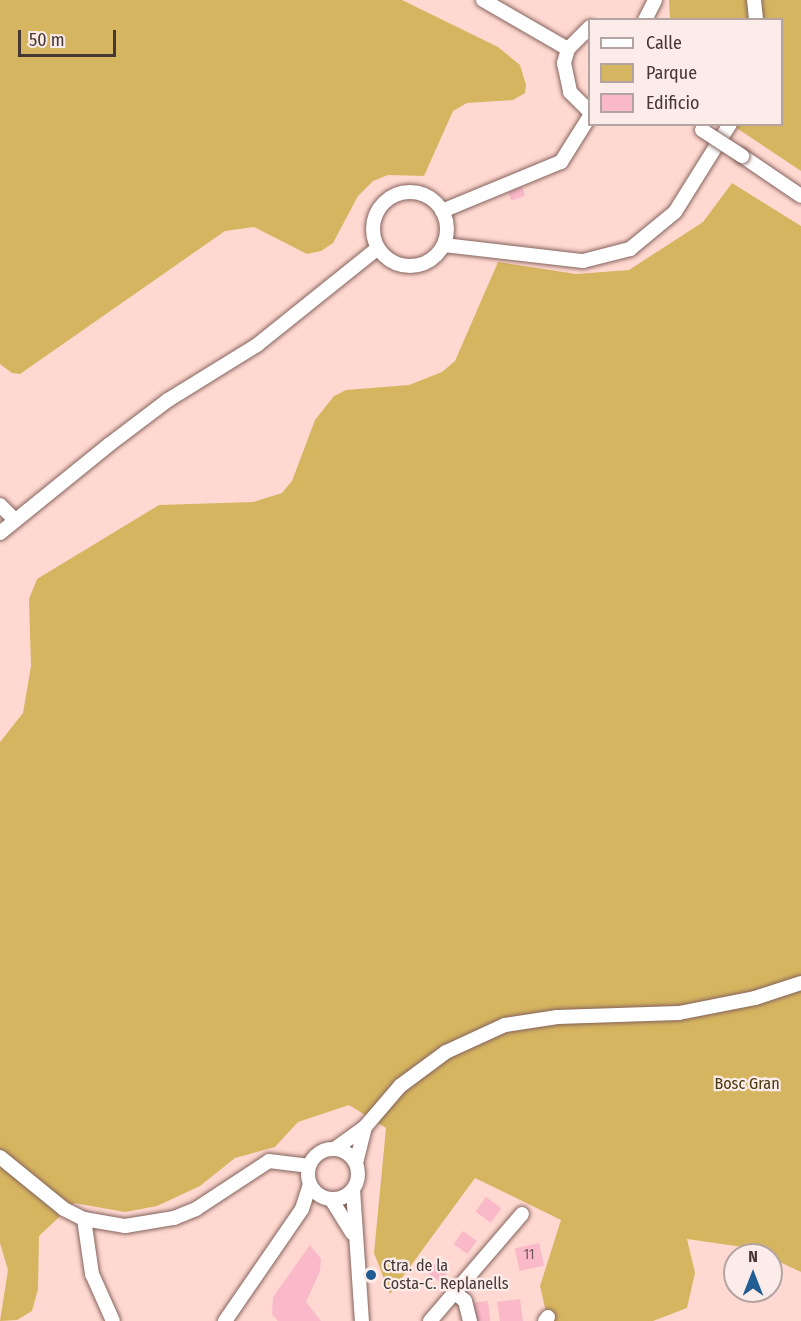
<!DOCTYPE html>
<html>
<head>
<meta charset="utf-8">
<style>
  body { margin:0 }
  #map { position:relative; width:801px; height:1321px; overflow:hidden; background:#ffd9d1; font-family:"Fira Sans Condensed",sans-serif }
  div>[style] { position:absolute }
  .green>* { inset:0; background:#d6b560 }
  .building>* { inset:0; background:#f9b9c8; transform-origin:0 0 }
  .roads { filter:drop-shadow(0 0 2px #84635d) drop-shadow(0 0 2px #84635d) }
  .minor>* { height:14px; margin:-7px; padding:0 7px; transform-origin:7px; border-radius:7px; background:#fff }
  .minor>.ring { margin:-7px; padding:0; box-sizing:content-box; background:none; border:14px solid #fff; border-radius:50% }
  .bridges { filter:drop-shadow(0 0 2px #84635d) drop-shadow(0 0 2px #84635d) }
  .minor-bridge>* { height:14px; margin:-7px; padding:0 7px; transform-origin:7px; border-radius:7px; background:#fff }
  .dots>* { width:16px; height:16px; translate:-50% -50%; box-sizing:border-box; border:3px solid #fcece9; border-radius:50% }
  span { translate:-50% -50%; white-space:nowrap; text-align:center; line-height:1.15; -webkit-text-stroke:4.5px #fcece9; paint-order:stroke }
  .number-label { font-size:14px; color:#725859 }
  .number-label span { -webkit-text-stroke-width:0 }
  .park-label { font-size:16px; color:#49390e }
  .poi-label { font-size:16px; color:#453734 }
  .left { translate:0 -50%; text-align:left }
  .legend { position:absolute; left:588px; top:18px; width:195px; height:108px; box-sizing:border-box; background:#fcece9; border:2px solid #b3a4a1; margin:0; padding:8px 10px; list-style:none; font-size:18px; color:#453734 }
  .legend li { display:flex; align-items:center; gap:12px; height:30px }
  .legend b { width:30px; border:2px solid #b3a4a1 }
  .north { position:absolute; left:723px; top:1243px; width:60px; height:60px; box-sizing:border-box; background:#fcece9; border:2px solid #b3a4a1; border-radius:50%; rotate:0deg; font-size:16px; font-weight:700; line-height:24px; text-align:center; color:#453734 }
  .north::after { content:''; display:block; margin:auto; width:21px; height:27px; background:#215c93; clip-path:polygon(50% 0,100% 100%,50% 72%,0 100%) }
  .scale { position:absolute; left:18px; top:30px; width:98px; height:27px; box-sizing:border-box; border:3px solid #453734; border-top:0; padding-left:8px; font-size:18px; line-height:21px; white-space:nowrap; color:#453734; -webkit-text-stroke:4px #fcece9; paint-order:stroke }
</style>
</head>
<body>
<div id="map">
  <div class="green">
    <i style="clip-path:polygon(0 0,402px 0,498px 47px,520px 65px,526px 85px,525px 93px,513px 100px,467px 103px,453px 111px,424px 176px,388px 175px,373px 181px,358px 196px,333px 243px,321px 251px,307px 254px,254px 227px,225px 231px,20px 374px,12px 373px,0 364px)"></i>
    <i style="clip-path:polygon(669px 0,801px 0,801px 171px,732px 125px,782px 124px,782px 20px,670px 19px)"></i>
    <i style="clip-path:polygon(732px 183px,801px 226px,801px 1272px,750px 1248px,687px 1239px,695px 1273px,687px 1308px,653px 1321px,548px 1321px,540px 1286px,561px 1220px,475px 1178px,390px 1294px,374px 1253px,386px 1128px,349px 1105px,298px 1122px,275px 1147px,235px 1158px,200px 1186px,157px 1206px,125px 1212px,74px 1203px,39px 1236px,38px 1289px,32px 1311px,17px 1320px,0 1321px,8px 1270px,0 1243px,0 742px,23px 713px,31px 666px,29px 599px,37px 579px,159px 505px,253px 502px,282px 493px,292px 481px,315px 420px,334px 396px,346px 390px,409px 385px,442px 372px,455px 361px,498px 262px,576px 274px,629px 270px,703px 222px)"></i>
  </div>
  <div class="building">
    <i style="left:522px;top:187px;width:9px;height:15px;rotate:69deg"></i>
    <i style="left:486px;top:1197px;width:19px;height:18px;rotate:36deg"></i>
    <i style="left:463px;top:1231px;width:17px;height:16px;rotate:36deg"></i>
    <i style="left:539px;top:1243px;width:23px;height:25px;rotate:77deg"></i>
    <i style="clip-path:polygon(310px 1245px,321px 1259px,320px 1271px,306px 1302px,321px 1321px,278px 1321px,272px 1314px,273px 1297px)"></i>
    <i style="left:437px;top:1261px;width:15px;height:15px;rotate:37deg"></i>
    <i style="clip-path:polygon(520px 1299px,523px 1321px,500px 1321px,497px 1302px)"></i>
    <i style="left:488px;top:1301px;width:20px;height:15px;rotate:84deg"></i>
  </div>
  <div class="roads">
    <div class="minor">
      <i style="left:483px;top:0;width:98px;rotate:30deg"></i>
      <i style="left:754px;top:0;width:20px;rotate:84deg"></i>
      <i style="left:645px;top:20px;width:22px;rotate:-63deg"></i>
      <i style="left:590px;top:27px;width:31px;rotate:135deg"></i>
      <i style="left:568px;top:49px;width:15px;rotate:106deg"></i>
      <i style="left:564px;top:63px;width:30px;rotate:78deg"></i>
      <i style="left:570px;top:92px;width:28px;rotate:45deg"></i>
      <i style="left:742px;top:156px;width:71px;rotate:34.1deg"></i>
      <i class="ring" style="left:373px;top:192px;width:60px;height:60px"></i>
      <i style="left:442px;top:211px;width:129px;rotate:-22.4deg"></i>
      <i style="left:561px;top:162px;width:54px;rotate:-57.8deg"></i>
      <i style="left:444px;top:245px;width:140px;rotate:6.6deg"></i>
      <i style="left:583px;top:261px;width:49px;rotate:-14.3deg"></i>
      <i style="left:630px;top:249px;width:58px;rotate:-39.4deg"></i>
      <i style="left:675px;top:212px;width:104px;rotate:-58deg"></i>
      <i style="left:0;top:505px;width:21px;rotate:45deg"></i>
      <i style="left:0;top:533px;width:141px;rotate:-39deg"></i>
      <i style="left:110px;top:444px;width:73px;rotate:-37.2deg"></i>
      <i style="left:168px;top:400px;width:105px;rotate:-31.7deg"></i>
      <i style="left:257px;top:345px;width:154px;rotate:-38.7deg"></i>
      <i style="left:336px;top:1148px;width:36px;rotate:-36deg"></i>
      <i style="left:365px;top:1127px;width:54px;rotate:-49.5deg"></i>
      <i style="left:400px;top:1086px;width:57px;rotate:-36.5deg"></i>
      <i style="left:446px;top:1052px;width:65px;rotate:-24.6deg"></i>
      <i style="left:505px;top:1025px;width:53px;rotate:-8.7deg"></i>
      <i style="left:557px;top:1017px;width:122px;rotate:-1.9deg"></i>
      <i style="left:679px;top:1013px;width:77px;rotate:-11.2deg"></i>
      <i style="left:755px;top:998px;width:48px;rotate:-18.1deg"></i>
      <i class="ring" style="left:308px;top:1149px;width:36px;height:36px"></i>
      <i style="left:0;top:1157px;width:82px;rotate:39.1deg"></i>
      <i style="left:64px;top:1209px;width:22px;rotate:27deg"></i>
      <i style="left:84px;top:1219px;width:42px;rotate:9.7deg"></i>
      <i style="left:125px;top:1226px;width:50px;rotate:-9.3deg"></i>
      <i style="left:174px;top:1218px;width:24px;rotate:-22deg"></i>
      <i style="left:196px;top:1209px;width:87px;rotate:-33.3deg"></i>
      <i style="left:269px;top:1161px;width:39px;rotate:7deg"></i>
      <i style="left:356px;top:1163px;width:37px;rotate:-76deg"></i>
      <i style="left:353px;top:1190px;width:131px;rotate:86.1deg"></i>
      <i style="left:331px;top:1199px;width:40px;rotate:58deg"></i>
      <i style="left:84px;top:1219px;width:56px;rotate:81.7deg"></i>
      <i style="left:92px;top:1274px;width:51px;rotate:65.9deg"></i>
      <i style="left:454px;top:1292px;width:14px;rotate:39deg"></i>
      <i style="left:465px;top:1301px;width:21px;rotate:76deg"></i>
      <i style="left:225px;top:1321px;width:136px;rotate:-55.5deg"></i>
      <i style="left:302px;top:1209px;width:25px;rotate:-72deg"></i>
      <i style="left:430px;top:1321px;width:141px;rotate:-49.3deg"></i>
      <i style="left:545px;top:1321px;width:5px;rotate:-53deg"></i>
    </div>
  </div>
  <div class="bridges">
    <div class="minor-bridge">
      <i style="left:702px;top:130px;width:48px;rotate:33deg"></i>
    </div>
  </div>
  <div class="dots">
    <i style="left:371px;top:1275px;background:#215c93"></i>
  </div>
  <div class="number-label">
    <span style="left:529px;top:1255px">11</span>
  </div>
  <div class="park-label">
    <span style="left:747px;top:1084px">Bosc Gran</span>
  </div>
  <div class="poi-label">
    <span class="left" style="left:383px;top:1275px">Ctra. de la<br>Costa-C. Replanells</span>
  </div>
  <ul class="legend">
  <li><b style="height:8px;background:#fff"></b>Calle</li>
  <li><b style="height:16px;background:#d6b560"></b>Parque</li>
  <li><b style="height:16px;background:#f9b9c8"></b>Edificio</li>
  </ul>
  <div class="north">N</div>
  <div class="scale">50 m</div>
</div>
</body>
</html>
